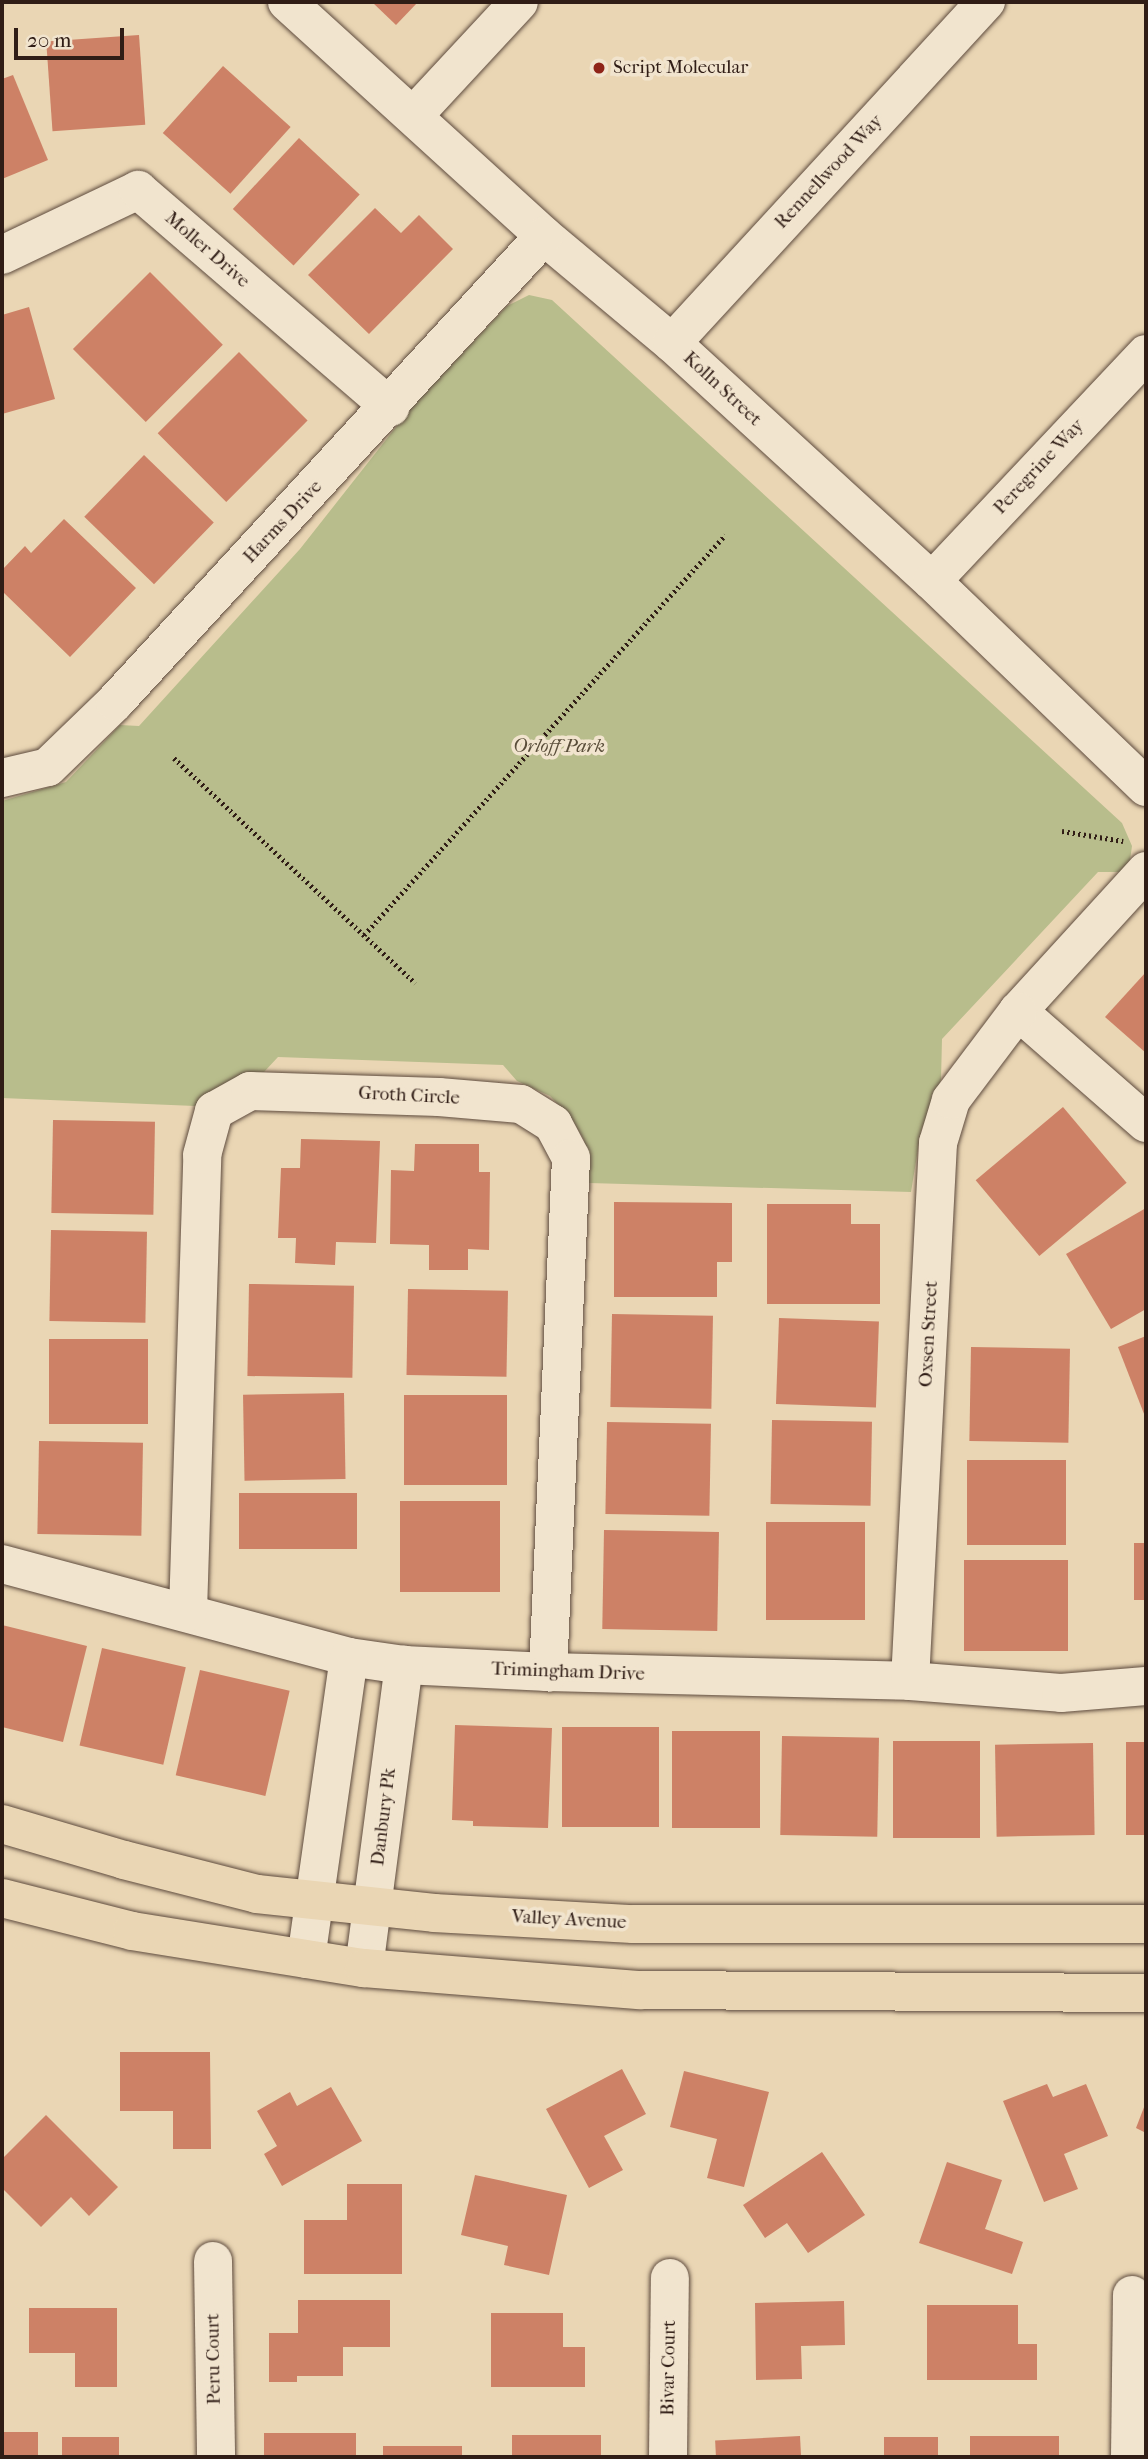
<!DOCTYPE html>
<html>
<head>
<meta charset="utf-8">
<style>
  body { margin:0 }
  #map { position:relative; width:1148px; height:2459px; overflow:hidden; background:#ead6b4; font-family:"IM FELL French Canon",serif }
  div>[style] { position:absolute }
  .green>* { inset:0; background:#b8bd8c }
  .building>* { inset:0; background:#cd8166; transform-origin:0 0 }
  .path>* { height:4.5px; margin-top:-2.25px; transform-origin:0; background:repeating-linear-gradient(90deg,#301d16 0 2px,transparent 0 5.5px) }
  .roads { filter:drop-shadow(0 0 2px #5e4b3e) drop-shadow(0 0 2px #5e4b3e) }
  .minor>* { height:38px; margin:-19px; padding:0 19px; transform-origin:19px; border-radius:19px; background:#f1e4ce }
  .primary>* { height:38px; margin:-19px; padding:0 19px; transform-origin:19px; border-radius:19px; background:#ead6b4 }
  .dots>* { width:19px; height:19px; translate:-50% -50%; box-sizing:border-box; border:4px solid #f1e4ce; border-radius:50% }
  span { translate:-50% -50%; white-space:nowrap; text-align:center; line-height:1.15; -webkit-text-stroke:7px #f1e4ce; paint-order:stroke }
  .poi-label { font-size:19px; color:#301d16 }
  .left { translate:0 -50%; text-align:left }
  .street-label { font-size:19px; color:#301d16 }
  .park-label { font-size:19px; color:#594d39; font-style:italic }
  .frame { position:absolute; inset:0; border:4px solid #301d16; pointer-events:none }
  .scale { position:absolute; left:14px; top:28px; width:110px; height:32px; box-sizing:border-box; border:4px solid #301d16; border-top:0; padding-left:9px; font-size:21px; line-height:24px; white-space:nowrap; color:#301d16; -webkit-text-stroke:5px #f1e4ce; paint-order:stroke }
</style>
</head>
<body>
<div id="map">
  <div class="green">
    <i style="clip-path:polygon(529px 295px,552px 300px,1122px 823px,1132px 846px,1130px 860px,1121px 872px,1098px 872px,942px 1039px,941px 1080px,921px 1131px,911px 1192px,589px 1183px,584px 1140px,572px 1119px,550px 1096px,517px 1081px,503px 1065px,278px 1057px,264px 1072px,212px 1091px,195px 1106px,2px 1098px,2px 801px,66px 782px,120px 725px,139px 726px,300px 549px,411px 408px,507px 306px)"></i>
  </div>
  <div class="building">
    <i style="clip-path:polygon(372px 2px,418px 2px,396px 25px)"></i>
    <i style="left:139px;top:35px;width:90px;height:93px;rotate:86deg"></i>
    <i style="left:223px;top:66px;width:91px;height:90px;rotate:42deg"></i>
    <i style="clip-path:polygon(13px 75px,48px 160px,2px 179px,2px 79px)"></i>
    <i style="left:299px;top:138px;width:83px;height:97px;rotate:43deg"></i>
    <i style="clip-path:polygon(375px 208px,401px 233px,419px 215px,453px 249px,369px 334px,308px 275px)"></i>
    <i style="left:150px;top:272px;width:103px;height:109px;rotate:45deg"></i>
    <i style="clip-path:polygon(29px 307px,55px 399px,2px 414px,2px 315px)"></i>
    <i style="left:239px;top:352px;width:97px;height:115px;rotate:45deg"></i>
    <i style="left:144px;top:455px;width:97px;height:86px;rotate:44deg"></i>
    <i style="clip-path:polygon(64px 519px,136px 588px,70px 657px,2px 591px,2px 570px,25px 546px,31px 553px)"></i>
    <i style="clip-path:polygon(1146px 972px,1146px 1053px,1105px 1017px)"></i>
    <i style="left:1063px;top:1107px;width:99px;height:114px;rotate:50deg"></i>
    <i style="left:53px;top:1120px;width:102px;height:93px;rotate:1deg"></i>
    <i style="clip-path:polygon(301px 1139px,380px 1141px,376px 1243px,336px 1242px,335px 1265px,295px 1263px,296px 1238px,278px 1238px,281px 1168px,300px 1168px)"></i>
    <i style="clip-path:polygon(415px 1144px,479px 1144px,479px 1172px,490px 1172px,489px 1250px,468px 1249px,468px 1270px,429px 1270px,429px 1245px,390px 1244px,391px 1170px,414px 1171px)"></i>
    <i style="clip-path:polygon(614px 1202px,732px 1203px,732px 1262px,717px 1262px,717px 1297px,614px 1297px)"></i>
    <i style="clip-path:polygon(767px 1204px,851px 1204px,851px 1224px,880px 1224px,880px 1304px,767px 1304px)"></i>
    <i style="clip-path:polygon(1146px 1208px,1146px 1309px,1111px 1329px,1066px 1254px)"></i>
    <i style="left:51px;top:1230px;width:96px;height:91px;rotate:1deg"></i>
    <i style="left:249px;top:1284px;width:105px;height:92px;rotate:1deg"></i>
    <i style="left:408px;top:1289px;width:100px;height:86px;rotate:1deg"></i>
    <i style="left:612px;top:1314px;width:101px;height:93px;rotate:1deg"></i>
    <i style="left:779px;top:1318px;width:100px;height:86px;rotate:2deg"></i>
    <i style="clip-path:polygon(1146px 1336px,1146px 1419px,1118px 1347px)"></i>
    <i style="left:49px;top:1339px;width:99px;height:85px"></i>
    <i style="left:971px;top:1347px;width:99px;height:94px;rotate:1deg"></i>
    <i style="left:344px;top:1393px;width:86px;height:101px;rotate:89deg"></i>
    <i style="left:404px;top:1395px;width:103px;height:90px"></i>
    <i style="left:772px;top:1420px;width:100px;height:84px;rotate:1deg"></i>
    <i style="left:607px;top:1422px;width:104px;height:92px;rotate:1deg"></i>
    <i style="left:39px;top:1441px;width:104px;height:93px;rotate:1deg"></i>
    <i style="left:967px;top:1460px;width:99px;height:85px"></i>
    <i style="left:239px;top:1493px;width:118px;height:56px"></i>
    <i style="left:400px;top:1501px;width:100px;height:91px"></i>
    <i style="left:766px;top:1522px;width:99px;height:98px"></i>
    <i style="left:604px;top:1530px;width:115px;height:99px;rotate:1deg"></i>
    <i style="left:1134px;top:1543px;width:12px;height:57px"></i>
    <i style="left:964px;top:1560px;width:104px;height:91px"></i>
    <i style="clip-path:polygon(2px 1625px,87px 1646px,63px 1742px,2px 1727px)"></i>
    <i style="left:102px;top:1648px;width:86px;height:100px;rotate:13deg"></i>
    <i style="left:200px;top:1670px;width:92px;height:108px;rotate:13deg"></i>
    <i style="clip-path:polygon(455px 1725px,552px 1728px,548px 1828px,473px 1826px,473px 1821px,452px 1820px)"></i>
    <i style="left:562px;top:1727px;width:97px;height:100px"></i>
    <i style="left:672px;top:1731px;width:88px;height:97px"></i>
    <i style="left:782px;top:1736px;width:97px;height:99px;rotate:1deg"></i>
    <i style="left:893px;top:1741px;width:87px;height:97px"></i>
    <i style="left:1126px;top:1742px;width:20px;height:93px"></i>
    <i style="left:1093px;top:1743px;width:92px;height:98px;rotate:89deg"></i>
    <i style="clip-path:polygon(120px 2052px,210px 2052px,211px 2149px,173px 2149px,173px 2111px,120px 2111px)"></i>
    <i style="clip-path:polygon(622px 2069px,646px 2114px,604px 2136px,623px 2170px,589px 2188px,546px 2109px)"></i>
    <i style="clip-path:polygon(684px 2071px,769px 2092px,744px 2187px,707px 2178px,717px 2139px,670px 2127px)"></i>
    <i style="clip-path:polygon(1047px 2084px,1053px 2097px,1086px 2084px,1108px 2136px,1064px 2154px,1078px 2189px,1044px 2202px,1003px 2101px)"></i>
    <i style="clip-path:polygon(331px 2087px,362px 2141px,282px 2186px,264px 2154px,277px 2146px,257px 2111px,290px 2092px,297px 2106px)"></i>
    <i style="clip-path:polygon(1146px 2102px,1146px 2133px,1136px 2128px)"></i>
    <i style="clip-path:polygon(46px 2115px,118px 2187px,89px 2216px,71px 2197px,41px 2227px,2px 2188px,2px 2159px)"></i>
    <i style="clip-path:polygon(822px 2152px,865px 2215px,808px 2253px,787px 2223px,765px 2238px,743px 2205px)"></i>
    <i style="clip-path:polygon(947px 2162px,1002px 2180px,985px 2229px,1023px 2242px,1012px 2274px,919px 2243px)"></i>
    <i style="clip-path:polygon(475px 2175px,567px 2195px,549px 2275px,504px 2265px,508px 2246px,461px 2235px)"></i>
    <i style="clip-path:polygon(347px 2184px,402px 2184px,402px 2274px,304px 2274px,304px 2220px,347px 2220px)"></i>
    <i style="clip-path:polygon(298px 2300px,390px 2300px,390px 2347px,343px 2347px,343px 2376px,297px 2376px,297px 2382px,269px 2382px,269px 2333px,298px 2333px)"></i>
    <i style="clip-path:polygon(844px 2301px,845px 2345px,801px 2346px,802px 2379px,756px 2380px,755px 2303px)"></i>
    <i style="clip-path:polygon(927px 2305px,1018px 2305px,1018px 2344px,1037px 2344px,1037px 2380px,927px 2380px)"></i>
    <i style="clip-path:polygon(29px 2308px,117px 2308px,117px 2387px,75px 2387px,75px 2353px,29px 2353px)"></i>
    <i style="clip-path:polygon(491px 2313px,563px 2313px,563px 2347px,585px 2347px,585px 2387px,491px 2387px)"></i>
    <i style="left:2px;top:2432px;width:36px;height:25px"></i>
    <i style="left:356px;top:2433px;width:24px;height:92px;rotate:90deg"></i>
    <i style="left:512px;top:2435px;width:89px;height:22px"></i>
    <i style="left:800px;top:2436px;width:21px;height:85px;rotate:87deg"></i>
    <i style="left:970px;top:2436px;width:89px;height:21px"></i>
    <i style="left:62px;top:2437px;width:57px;height:20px"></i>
    <i style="left:884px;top:2437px;width:54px;height:20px"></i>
    <i style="left:383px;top:2446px;width:79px;height:11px"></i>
  </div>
  <div class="path">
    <i style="left:174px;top:758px;width:330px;rotate:43deg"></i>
    <i style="left:1062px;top:831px;width:62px;rotate:9.3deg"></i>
    <i style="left:364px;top:935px;width:539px;rotate:-47.93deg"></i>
  </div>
  <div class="roads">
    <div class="minor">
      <i style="left:287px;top:2px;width:348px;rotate:42.3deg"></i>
      <i style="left:544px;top:236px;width:167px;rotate:39.9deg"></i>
      <i style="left:672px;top:343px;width:352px;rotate:42.5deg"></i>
      <i style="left:932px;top:581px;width:297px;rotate:43.9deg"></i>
      <i style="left:414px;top:115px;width:154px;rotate:-47.1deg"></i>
      <i style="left:2px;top:255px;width:151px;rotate:-25.5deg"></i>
      <i style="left:138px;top:190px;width:333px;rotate:40.7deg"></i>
      <i style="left:672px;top:343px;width:464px;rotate:-47.4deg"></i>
      <i style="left:932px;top:581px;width:312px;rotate:-46.7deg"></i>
      <i style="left:2px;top:778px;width:47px;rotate:-13.4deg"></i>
      <i style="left:48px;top:767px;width:93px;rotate:-44.1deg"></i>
      <i style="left:115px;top:702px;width:633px;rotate:-47.37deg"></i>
      <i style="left:1146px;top:871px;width:190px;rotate:132.4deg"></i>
      <i style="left:1018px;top:1011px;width:170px;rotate:41.2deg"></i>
      <i style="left:2px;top:1564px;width:359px;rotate:15deg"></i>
      <i style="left:349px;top:1657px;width:56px;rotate:8.3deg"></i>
      <i style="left:404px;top:1665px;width:144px;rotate:2.8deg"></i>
      <i style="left:548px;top:1672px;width:362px;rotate:1.4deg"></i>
      <i style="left:910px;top:1681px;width:151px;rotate:4.5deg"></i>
      <i style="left:1061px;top:1693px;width:85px;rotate:-4.7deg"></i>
      <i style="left:188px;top:1612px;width:457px;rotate:-88.2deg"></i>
      <i style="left:202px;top:1155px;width:46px;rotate:-74.7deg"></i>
      <i style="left:214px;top:1111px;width:41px;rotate:-29.1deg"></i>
      <i style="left:250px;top:1091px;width:189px;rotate:1.8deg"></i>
      <i style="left:439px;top:1097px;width:82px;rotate:4.9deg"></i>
      <i style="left:521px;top:1104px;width:38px;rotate:32deg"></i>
      <i style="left:553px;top:1124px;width:38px;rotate:62deg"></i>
      <i style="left:571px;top:1158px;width:515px;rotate:92.56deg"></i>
      <i style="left:910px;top:1681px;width:539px;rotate:-87.02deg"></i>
      <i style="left:938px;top:1143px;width:45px;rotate:-73.2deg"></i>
      <i style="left:951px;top:1100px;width:111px;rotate:-53deg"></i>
      <i style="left:306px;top:1959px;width:305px;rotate:-81.9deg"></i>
      <i style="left:364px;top:1968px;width:306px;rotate:-82.5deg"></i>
      <i style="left:213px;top:2261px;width:196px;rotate:89.1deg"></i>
      <i style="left:668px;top:2457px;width:179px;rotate:-89.4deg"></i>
      <i style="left:1130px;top:2457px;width:162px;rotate:-89.3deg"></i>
    </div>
    <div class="primary">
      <i style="left:2px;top:1824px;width:127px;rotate:16.4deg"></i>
      <i style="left:124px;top:1860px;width:137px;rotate:14.3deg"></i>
      <i style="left:257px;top:1894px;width:178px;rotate:6.1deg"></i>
      <i style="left:434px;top:1913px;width:199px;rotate:3.2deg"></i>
      <i style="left:633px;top:1924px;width:513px"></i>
      <i style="left:2px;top:1898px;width:134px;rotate:14.2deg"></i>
      <i style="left:132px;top:1931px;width:235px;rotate:9.1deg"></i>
      <i style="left:364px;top:1968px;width:277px;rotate:4.6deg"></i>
      <i style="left:640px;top:1990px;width:506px;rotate:0.34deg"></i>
    </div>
  </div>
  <div class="dots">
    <i style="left:599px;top:68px;background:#8f2418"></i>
  </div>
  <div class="poi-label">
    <span class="left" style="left:613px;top:68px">Script Molecular</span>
  </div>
  <div class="street-label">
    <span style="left:829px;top:172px;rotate:-47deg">Rennellwood Way</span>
    <span style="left:207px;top:250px;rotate:41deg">Moller Drive</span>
    <span style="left:722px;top:389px;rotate:43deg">Kolln Street</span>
    <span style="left:1039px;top:467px;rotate:-47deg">Peregrine Way</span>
    <span style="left:283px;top:522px;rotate:-47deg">Harms Drive</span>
    <span style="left:409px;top:1096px;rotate:3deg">Groth Circle</span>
    <span style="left:929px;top:1334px;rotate:-87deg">Oxsen Street</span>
    <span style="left:568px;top:1672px;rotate:2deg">Trimingham Drive</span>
    <span style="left:384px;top:1817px;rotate:-83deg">Danbury Pk</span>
    <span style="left:569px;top:1920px;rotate:3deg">Valley Avenue</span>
    <span style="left:214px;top:2359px;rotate:-91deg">Peru Court</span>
    <span style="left:669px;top:2368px;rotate:-89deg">Bivar Court</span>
  </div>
  <div class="park-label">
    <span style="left:559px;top:747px">Orloff Park</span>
  </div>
  <div class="frame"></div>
  <div class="scale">20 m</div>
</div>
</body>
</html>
